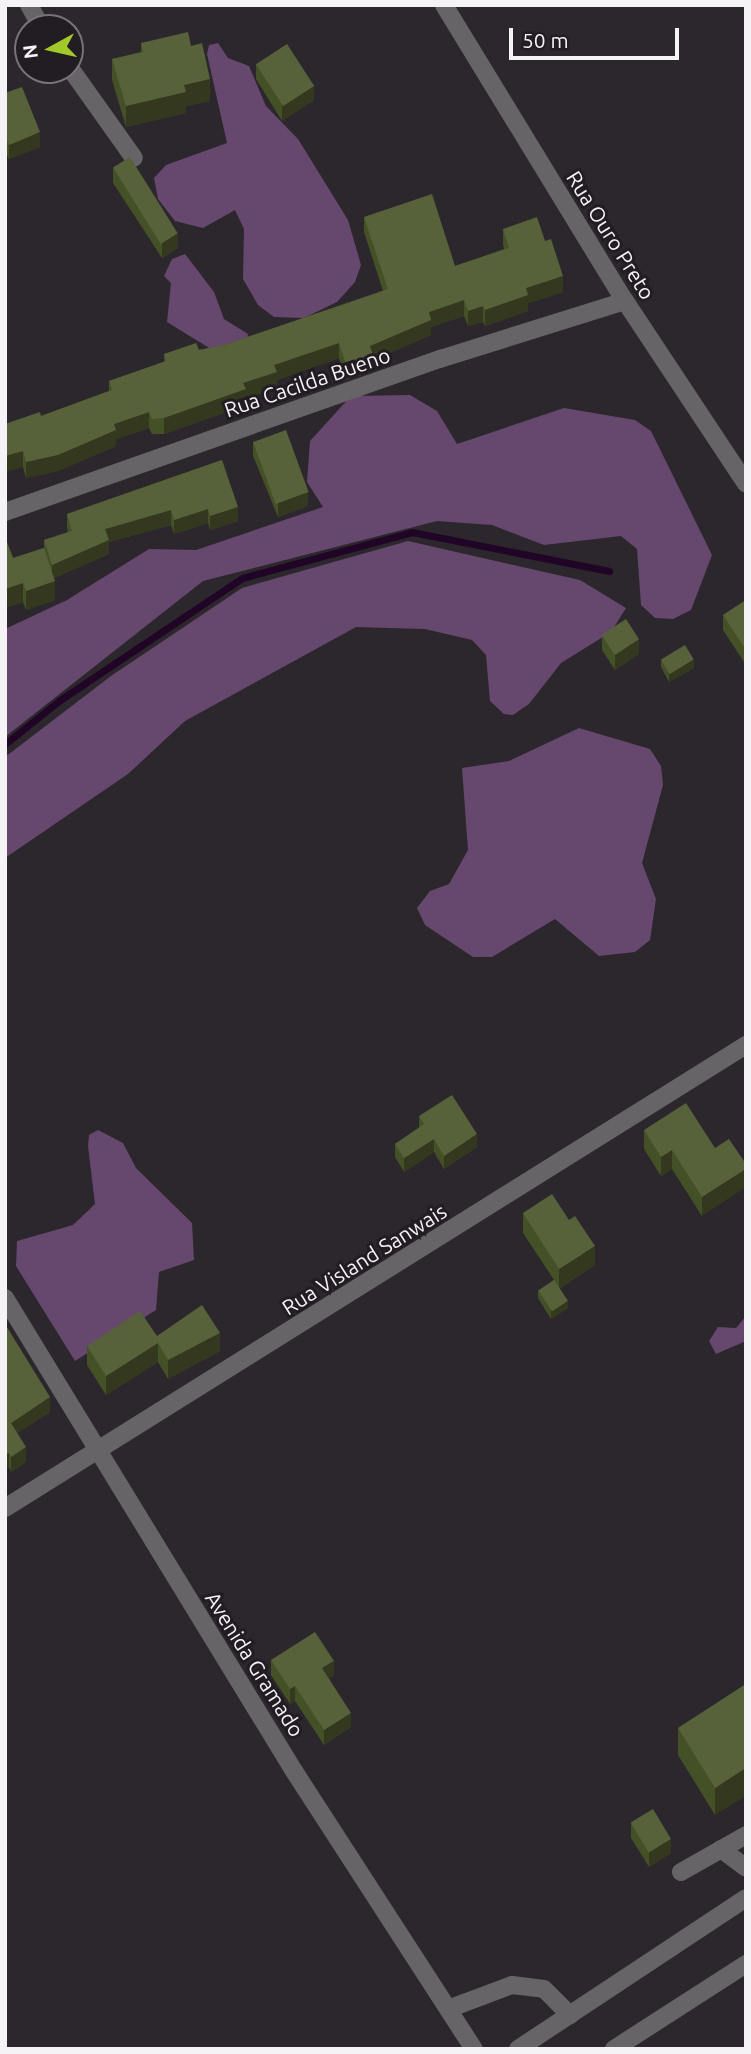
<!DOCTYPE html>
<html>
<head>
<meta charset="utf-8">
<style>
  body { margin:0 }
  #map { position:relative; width:751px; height:2054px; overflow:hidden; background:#2c272d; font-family:Ubuntu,sans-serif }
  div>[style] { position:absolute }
  .forest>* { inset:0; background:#66476d }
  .stream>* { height:7px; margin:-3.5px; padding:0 3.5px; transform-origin:3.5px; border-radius:3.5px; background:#200527 }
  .minor>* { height:18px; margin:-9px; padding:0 9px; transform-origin:9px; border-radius:9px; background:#676467 }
  .wall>* { inset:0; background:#445025 }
  .shaded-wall>* { inset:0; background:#33381f }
  .building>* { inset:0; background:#57623b; transform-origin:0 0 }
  span { translate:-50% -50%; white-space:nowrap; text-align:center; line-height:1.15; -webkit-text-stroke:6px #221d23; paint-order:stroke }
  .street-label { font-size:21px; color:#f6f3f7 }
  .frame { position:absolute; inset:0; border:7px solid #f6f3f7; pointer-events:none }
  .north { position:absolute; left:14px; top:14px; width:70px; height:70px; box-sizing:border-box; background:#221d23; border:2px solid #777378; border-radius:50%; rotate:262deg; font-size:19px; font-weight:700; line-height:28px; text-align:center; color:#f6f3f7 }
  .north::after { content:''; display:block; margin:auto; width:24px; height:32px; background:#a1c929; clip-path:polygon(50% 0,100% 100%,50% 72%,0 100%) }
  .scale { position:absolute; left:509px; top:28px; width:170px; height:32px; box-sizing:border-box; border:4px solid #f6f3f7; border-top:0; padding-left:9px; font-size:21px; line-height:24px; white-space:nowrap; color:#f6f3f7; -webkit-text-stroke:5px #221d23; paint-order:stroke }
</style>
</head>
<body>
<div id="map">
  <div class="forest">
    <i style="clip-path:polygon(218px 43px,228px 58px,249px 66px,266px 106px,298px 139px,348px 220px,361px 265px,355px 282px,337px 302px,304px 318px,274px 317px,258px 305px,243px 279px,244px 229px,235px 210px,203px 228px,175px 221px,158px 199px,154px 178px,166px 165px,227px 143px,207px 54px,209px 45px)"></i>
    <i style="clip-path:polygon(185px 254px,214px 292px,224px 319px,248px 334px,247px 343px,214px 351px,167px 322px,171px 283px,164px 276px,172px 259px)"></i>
    <i style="clip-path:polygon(410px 395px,437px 411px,457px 444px,564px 408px,635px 420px,651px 431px,712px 555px,691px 610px,673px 619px,655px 618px,641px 605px,637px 549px,621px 536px,544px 545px,492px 525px,437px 521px,203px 581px,5px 737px,5px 629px,67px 600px,149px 549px,196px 550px,323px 507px,307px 482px,310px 441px,351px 396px)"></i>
    <i style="clip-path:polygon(408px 541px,580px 580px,626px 608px,611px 632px,561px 663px,529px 704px,513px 715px,504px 714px,490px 701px,486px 655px,472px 640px,425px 629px,356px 627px,185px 721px,128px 774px,5px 858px,5px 757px,111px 676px,242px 588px)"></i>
    <i style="clip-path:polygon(579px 728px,650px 749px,661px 766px,663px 785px,642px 863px,656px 899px,650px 940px,635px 952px,599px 956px,555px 919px,492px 957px,473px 957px,425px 925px,417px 908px,430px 891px,449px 884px,468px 850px,462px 768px,509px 761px)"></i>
    <i style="clip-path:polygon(98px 1130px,123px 1143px,136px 1168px,192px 1223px,194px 1260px,159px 1272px,156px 1310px,75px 1361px,16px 1266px,17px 1241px,73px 1225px,95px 1204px,88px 1146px,89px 1135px)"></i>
    <i style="clip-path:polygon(746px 1316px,746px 1341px,716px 1354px,709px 1341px,718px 1327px,736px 1328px)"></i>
  </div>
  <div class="stream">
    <i style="left:5px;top:744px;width:70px;rotate:-38.7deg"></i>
    <i style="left:60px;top:700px;width:219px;rotate:-33.8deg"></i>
    <i style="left:242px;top:578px;width:176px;rotate:-15.1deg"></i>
    <i style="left:412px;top:532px;width:201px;rotate:11.2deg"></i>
  </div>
  <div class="minor">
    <i style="left:29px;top:5px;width:26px;rotate:61deg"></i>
    <i style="left:444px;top:5px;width:347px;rotate:58.6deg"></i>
    <i style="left:625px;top:301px;width:219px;rotate:56.5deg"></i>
    <i style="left:70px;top:68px;width:110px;rotate:54.6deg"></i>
    <i style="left:5px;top:512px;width:461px;rotate:-19.4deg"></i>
    <i style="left:440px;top:359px;width:194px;rotate:-17.4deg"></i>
    <i style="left:5px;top:1298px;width:554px;rotate:58.58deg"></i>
    <i style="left:294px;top:1771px;width:331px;rotate:57.1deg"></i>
    <i style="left:5px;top:1508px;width:874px;rotate:-32deg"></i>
    <i style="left:721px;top:1849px;width:31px;rotate:37deg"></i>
    <i style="left:681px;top:1872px;width:75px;rotate:-29.6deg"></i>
    <i style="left:448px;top:2009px;width:68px;rotate:-20.6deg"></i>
    <i style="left:512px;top:1985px;width:32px;rotate:7deg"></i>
    <i style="left:544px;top:1989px;width:37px;rotate:45deg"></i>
    <i style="left:518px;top:2049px;width:273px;rotate:-33.5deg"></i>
    <i style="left:614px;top:2049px;width:157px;rotate:-32.8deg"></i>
  </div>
  <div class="wall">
    <i style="clip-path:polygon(141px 43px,191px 46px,210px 101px,186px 106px,186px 113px,126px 127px,112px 80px,112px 59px,141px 52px)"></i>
    <i style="clip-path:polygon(256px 64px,314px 100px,282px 121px,256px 79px)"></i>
    <i style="clip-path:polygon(5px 93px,40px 147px,9px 159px,5px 151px)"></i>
    <i style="clip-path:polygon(113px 168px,178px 248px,162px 258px,113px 183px)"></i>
    <i style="clip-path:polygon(364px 217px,455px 266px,504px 249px,503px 244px,503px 229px,545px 241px,563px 292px,528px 303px,528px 311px,485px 326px,483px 322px,468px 326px,464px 316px,431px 327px,431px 335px,373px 360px,373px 370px,346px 380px,339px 358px,277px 380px,277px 388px,246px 398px,246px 405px,164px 434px,152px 434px,149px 428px,116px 439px,116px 446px,58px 471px,26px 478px,23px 467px,5px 472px,5px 424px,41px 416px,109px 391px,109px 381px,164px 362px,164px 354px,199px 350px,224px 345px,383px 291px,364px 232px)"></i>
    <i style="clip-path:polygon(253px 441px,308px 506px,278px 517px,253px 456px)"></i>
    <i style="clip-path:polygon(222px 460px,238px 521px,210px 530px,208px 523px,174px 534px,171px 525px,109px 542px,109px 554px,54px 578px,55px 600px,26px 610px,23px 602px,5px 608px,5px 537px,13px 558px,44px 548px,44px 540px,68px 532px,67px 528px,67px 514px)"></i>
    <i style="clip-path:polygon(746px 600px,746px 665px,723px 630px,723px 615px)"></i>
    <i style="clip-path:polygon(602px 635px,639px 654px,615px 670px,602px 650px)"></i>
    <i style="clip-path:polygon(661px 660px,694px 668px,669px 682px,661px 667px)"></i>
    <i style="clip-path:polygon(419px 1116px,477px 1147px,444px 1169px,434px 1152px,404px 1172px,395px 1157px,395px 1144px,419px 1128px)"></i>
    <i style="clip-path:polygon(644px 1130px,715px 1148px,702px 1216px,672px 1169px,661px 1176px,644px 1149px)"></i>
    <i style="clip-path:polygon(523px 1213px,595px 1265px,560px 1288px,568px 1308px,551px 1319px,538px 1298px,538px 1291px,554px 1280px,523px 1233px)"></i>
    <i style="clip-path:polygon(5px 1324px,50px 1412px,17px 1433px,26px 1462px,11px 1472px,9px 1467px)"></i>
    <i style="clip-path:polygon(157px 1336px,220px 1351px,168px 1379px,158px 1362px,106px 1395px,87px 1365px,87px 1346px)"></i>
    <i style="clip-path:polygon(271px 1660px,334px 1675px,329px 1678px,351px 1727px,324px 1745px,295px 1701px,290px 1704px,271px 1675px)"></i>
    <i style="clip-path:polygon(746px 1684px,715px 1815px,678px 1755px,678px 1728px)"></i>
    <i style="clip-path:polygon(631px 1823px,671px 1853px,649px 1867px,631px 1838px)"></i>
  </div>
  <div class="shaded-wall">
    <i style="clip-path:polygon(210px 79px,210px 101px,186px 106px,186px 113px,126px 127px,126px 106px,184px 85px)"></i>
    <i style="clip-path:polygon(314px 86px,314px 100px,282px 121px,282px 106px)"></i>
    <i style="clip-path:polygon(40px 132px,40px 147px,9px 159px,9px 145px)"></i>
    <i style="clip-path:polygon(178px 233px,178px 248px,162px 258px,162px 243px)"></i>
    <i style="clip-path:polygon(563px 276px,563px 292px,528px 303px,528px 311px,485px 326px,485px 310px,526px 288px)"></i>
    <i style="clip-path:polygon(464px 300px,464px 316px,431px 327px,431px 335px,373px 360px,373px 370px,346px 380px,346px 364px,370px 346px,429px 312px)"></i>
    <i style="clip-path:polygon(483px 306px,483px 322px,468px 326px,468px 311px)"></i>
    <i style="clip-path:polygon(339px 343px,339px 358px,277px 380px,277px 388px,246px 398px,246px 405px,164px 434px,164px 418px,243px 383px,274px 365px)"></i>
    <i style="clip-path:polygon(149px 412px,149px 428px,116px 439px,116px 446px,58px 471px,26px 478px,26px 462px,114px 424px)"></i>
    <i style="clip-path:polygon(23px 451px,23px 467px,5px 472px,5px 456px)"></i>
    <i style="clip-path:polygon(308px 492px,308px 506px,278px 517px,278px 502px)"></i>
    <i style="clip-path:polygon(238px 507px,238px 521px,210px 530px,210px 516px)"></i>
    <i style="clip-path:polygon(208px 509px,208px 523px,174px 534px,174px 520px)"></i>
    <i style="clip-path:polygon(171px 510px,171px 525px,109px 542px,109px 554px,52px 579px,52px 565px,105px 529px)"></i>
    <i style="clip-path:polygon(55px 581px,55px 600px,26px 610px,26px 591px)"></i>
    <i style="clip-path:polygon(23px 583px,23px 602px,5px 608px,5px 589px)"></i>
    <i style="clip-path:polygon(639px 639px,639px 654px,615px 670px,615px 655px)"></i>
    <i style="clip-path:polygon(694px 660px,694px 668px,669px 682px,669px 674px)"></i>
    <i style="clip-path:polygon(477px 1134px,477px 1147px,444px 1169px,444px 1156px)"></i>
    <i style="clip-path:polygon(434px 1139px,434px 1152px,404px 1172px,404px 1158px)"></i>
    <i style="clip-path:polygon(672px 1150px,672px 1169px,661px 1176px,661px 1157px)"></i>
    <i style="clip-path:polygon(746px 1169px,746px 1187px,702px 1216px,702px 1197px)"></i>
    <i style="clip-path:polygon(595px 1246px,595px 1265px,559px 1288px,559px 1269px)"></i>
    <i style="clip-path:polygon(568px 1301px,568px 1308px,551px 1319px,551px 1311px)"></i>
    <i style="clip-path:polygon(220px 1333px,220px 1351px,168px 1379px,168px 1360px)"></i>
    <i style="clip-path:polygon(158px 1343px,158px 1362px,106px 1395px,106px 1376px)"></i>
    <i style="clip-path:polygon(50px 1397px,50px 1412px,11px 1437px,11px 1423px)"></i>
    <i style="clip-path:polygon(26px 1447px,26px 1462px,11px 1472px,11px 1457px)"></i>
    <i style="clip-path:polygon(9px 1453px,9px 1467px,5px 1470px,5px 1455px)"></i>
    <i style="clip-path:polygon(334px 1661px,334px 1675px,322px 1683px,322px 1668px)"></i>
    <i style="clip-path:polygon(295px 1686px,295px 1701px,290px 1704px,290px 1689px)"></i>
    <i style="clip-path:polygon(351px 1713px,351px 1727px,324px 1745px,324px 1730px)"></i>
    <i style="clip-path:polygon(746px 1768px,746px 1796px,715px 1815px,715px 1788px)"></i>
    <i style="clip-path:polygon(671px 1839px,671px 1853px,649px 1867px,649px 1852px)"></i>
  </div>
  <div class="building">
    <i style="clip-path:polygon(188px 32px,191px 46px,202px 43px,210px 79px,184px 85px,186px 92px,126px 106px,112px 59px,143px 52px,141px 43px)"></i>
    <i style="left:287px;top:44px;width:50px;height:37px;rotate:57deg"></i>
    <i style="clip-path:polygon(22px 87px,40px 132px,9px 145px,5px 136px,5px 93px)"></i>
    <i style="left:130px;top:157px;width:90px;height:20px;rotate:58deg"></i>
    <i style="clip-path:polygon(432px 194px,455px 266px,509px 248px,503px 229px,537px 217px,545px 241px,551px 239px,563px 276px,526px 288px,528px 295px,485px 310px,483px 306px,468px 311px,464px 300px,429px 312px,431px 320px,370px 346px,373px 355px,346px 364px,339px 343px,274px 365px,277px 372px,243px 383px,246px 389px,164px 418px,152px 419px,149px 412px,114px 424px,116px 430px,58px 455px,26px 462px,23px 451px,5px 456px,5px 424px,40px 412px,41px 416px,112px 390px,109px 381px,166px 361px,164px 354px,196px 343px,199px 350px,224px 345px,388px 289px,364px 217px)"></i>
    <i style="left:286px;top:430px;width:66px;height:35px;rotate:70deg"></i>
    <i style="clip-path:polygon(222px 460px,238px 507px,210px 516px,208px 509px,174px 520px,171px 510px,105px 529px,109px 540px,52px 565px,44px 540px,72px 531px,67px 514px)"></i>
    <i style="clip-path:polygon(5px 537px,13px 558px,44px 548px,55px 581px,26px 591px,23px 583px,5px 589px)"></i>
    <i style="clip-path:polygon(746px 600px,746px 650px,723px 615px)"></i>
    <i style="left:626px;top:619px;width:24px;height:29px;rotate:57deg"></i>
    <i style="left:685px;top:645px;width:17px;height:28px;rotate:59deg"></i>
    <i style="clip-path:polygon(452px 1095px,477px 1134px,444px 1156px,434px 1139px,404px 1158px,395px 1144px,424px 1124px,419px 1116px)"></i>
    <i style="clip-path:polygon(686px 1103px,715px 1148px,729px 1139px,746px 1164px,746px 1169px,702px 1197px,672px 1150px,661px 1157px,644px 1130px)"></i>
    <i style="clip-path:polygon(552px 1194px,569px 1220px,575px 1216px,595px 1246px,559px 1269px,523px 1213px)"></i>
    <i style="left:554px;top:1280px;width:25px;height:19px;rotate:56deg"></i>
    <i style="clip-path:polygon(202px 1305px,220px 1333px,168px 1360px,158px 1343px,106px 1376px,87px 1346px,140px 1311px,157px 1336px)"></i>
    <i style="clip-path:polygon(5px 1324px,50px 1397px,11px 1423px,26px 1447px,11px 1457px,9px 1453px,5px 1455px)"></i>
    <i style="clip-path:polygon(315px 1632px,334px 1661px,322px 1668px,351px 1713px,324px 1730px,295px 1686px,290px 1689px,271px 1660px)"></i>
    <i style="clip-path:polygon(746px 1684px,746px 1768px,715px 1788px,678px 1728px)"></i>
    <i style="left:653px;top:1809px;width:35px;height:26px;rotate:59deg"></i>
  </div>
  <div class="street-label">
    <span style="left:611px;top:235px;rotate:58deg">Rua Ouro Preto</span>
    <span style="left:307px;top:382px;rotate:-19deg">Rua Cacilda Bueno</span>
    <span style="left:364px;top:1259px;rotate:-32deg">Rua Visland Sanwais</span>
    <span style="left:255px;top:1664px;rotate:58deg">Avenida Gramado</span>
  </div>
  <div class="frame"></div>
  <div class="north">N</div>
  <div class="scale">50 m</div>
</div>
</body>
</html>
